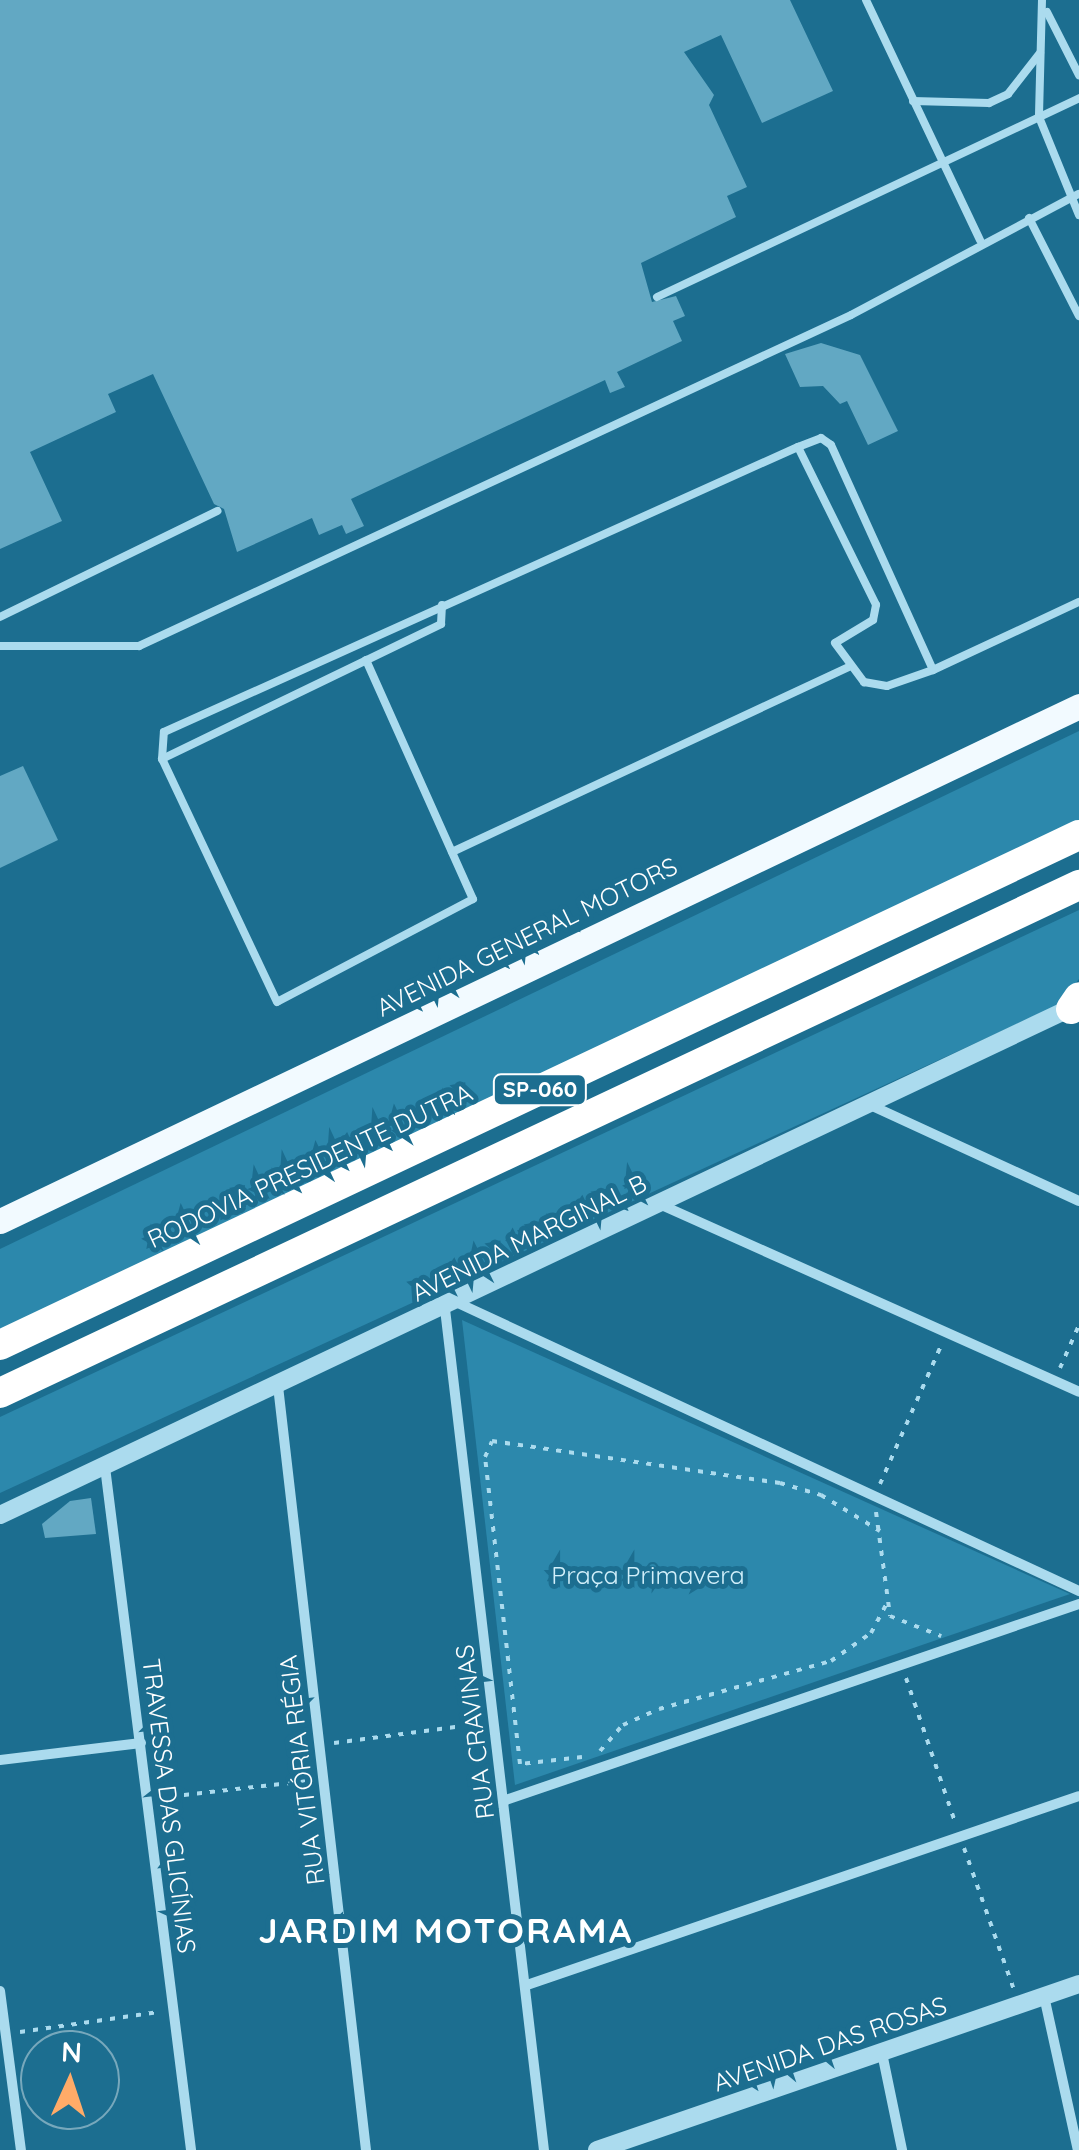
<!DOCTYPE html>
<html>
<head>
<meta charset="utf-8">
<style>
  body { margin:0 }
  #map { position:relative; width:1079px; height:2150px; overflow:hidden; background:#1c6e90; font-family:Quicksand,sans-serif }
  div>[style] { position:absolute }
  .green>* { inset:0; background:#2c88ac }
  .building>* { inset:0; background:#62a8c3 }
  .path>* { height:4px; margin-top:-2px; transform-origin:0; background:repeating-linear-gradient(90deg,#abdbee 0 5px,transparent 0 13px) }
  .service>* { height:8px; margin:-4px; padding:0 4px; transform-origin:4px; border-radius:4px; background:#abdbee }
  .minor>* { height:10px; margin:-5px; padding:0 5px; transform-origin:5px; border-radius:5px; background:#abdbee }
  .tertiary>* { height:18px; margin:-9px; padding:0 9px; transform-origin:9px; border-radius:9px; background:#abdbee }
  .primary>* { height:25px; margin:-12.5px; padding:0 12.5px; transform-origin:12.5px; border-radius:12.5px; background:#f2faff }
  .motorway>* { height:30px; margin:-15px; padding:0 15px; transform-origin:15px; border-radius:15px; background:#fff }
  span { translate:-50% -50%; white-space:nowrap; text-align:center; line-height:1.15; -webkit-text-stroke:10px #1c6e90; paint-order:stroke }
  .shield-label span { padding:2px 8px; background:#1c6e90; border:2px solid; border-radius:8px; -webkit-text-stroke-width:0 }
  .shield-label { font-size:22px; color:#fff; font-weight:700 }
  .street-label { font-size:25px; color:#fff }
  .park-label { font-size:25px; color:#d1effa }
  .district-label { font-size:35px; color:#fff; font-weight:700; letter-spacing:2.5px }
  .north { position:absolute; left:20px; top:2030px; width:100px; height:100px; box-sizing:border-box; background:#1c6e90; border:2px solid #77a8bc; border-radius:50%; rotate:3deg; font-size:28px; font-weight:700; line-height:40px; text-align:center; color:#fff }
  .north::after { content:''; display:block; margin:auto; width:35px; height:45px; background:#ffab68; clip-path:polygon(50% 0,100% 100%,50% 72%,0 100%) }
</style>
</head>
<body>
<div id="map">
  <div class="green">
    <i style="clip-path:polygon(1079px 731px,1079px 821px,0 1330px,0 1249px)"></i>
    <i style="clip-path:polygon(1079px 910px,1079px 979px,1058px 1005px,0 1493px,0 1417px)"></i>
    <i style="clip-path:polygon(462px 1320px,1070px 1594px,515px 1785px)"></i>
  </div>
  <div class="building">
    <i style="clip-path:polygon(0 0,790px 0,833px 91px,762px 123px,721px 35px,684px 52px,714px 95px,709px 105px,747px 187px,727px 196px,736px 217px,641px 263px,652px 302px,676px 296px,685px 316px,673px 321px,682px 341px,617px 372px,625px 387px,610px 393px,605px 380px,351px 499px,364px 526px,346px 534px,342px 525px,319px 535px,312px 518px,237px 552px,224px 509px,214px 504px,153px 374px,108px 394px,116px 412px,30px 452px,62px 521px,0 549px)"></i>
    <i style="clip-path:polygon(821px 343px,860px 355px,898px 431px,868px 445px,847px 401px,840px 404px,823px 386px,800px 387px,785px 354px)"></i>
    <i style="clip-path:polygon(23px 766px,58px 840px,0 868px,0 776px)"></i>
    <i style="clip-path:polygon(91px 1498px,96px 1534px,45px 1538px,42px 1524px,70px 1501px)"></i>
  </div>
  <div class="path">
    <i style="left:1060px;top:1368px;width:47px;rotate:-66.2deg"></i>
    <i style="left:880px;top:1484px;width:151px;rotate:-66.2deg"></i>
    <i style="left:876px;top:1512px;width:105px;rotate:82.3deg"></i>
    <i style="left:890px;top:1616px;width:55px;rotate:21.4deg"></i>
    <i style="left:906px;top:1678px;width:155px;rotate:71.2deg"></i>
    <i style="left:334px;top:1743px;width:145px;rotate:-7.5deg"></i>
    <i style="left:600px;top:1751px;width:35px;rotate:-49deg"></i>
    <i style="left:623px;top:1725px;width:39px;rotate:-24deg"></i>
    <i style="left:659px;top:1709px;width:179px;rotate:-15.6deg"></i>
    <i style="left:831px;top:1661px;width:49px;rotate:-35deg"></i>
    <i style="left:871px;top:1633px;width:34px;rotate:-62deg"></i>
    <i style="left:582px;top:1757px;width:62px;rotate:173.6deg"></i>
    <i style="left:520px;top:1764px;width:309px;rotate:-96.5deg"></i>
    <i style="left:485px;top:1457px;width:17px;rotate:-66deg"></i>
    <i style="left:492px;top:1441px;width:291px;rotate:8.3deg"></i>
    <i style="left:780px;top:1483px;width:43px;rotate:16.3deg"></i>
    <i style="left:821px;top:1495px;width:69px;rotate:31.4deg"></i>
    <i style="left:158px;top:1798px;width:151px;rotate:-6.5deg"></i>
    <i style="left:964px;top:1848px;width:151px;rotate:70.6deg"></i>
    <i style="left:20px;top:2032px;width:140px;rotate:-8.2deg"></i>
  </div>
  <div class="service">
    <i style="left:866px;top:0;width:266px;rotate:64.6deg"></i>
    <i style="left:1042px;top:0;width:117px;rotate:91.5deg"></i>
    <i style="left:1039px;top:117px;width:106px;rotate:67.8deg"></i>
    <i style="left:1047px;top:12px;width:71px;rotate:63.1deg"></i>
    <i style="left:913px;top:101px;width:76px;rotate:1.5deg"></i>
    <i style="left:989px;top:103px;width:21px;rotate:-25deg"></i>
    <i style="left:1008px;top:94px;width:52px;rotate:-52deg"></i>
    <i style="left:1029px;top:218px;width:110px;rotate:63deg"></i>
    <i style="left:657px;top:297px;width:467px;rotate:-25.2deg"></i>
    <i style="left:798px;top:447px;width:25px;rotate:-21deg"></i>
    <i style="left:821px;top:438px;width:12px;rotate:35deg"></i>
    <i style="left:831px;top:445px;width:247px;rotate:65.6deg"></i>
    <i style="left:0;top:617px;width:242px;rotate:-26deg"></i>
    <i style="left:0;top:646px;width:139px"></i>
    <i style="left:139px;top:646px;width:785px;rotate:-24.93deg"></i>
    <i style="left:851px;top:315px;width:258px;rotate:-28deg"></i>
    <i style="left:366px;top:660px;width:262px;rotate:65.9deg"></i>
    <i style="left:473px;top:899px;width:221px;rotate:152.3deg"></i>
    <i style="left:277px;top:1002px;width:269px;rotate:-115.3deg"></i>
    <i style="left:162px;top:759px;width:27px;rotate:-86deg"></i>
    <i style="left:164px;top:732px;width:695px;rotate:-24.21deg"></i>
    <i style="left:798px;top:447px;width:176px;rotate:63.7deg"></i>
    <i style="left:876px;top:605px;width:15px;rotate:101deg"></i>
    <i style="left:873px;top:620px;width:44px;rotate:148.8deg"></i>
    <i style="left:835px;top:643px;width:49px;rotate:53.4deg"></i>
    <i style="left:864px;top:682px;width:23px;rotate:10deg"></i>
    <i style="left:887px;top:686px;width:49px;rotate:-19.2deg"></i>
    <i style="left:933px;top:670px;width:161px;rotate:-25deg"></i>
    <i style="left:162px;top:759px;width:310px;rotate:-25.8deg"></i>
    <i style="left:441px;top:624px;width:19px;rotate:-87deg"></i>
    <i style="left:452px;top:852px;width:438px;rotate:-25deg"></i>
  </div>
  <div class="minor">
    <i style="left:868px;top:1104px;width:232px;rotate:24.7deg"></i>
    <i style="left:657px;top:1203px;width:462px;rotate:24.1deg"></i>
    <i style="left:458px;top:1303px;width:685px;rotate:24.88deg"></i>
    <i style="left:445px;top:1309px;width:847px;rotate:83.29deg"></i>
    <i style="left:278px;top:1386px;width:769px;rotate:83.43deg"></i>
    <i style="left:105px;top:1467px;width:688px;rotate:82.82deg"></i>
    <i style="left:0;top:1760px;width:142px;rotate:-6.9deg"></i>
    <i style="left:503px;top:1801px;width:609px;rotate:-18.88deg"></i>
    <i style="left:527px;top:1985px;width:583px;rotate:-18.9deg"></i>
    <i style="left:0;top:1991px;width:160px;rotate:82.5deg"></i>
    <i style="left:1044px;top:1996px;width:158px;rotate:77.6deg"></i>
    <i style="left:882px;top:2053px;width:99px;rotate:78.3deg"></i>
  </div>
  <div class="tertiary">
    <i style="left:0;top:1515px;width:1189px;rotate:-25.34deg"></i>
    <i style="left:597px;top:2150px;width:510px;rotate:-19deg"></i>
  </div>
  <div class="primary">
    <i style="left:0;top:1221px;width:1196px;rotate:-25.51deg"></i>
  </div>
  <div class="motorway">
    <i style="left:1071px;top:1009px;width:14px;rotate:-56deg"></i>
    <i style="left:0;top:1345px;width:1193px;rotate:-25.3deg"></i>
    <i style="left:0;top:1393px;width:1193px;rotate:-25.21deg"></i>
  </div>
  <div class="shield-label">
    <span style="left:540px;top:1090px">SP-060</span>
  </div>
  <div class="street-label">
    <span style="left:527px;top:937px;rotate:-26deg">AVENIDA GENERAL MOTORS</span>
    <span style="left:310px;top:1166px;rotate:-25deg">RODOVIA PRESIDENTE DUTRA</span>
    <span style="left:529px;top:1238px;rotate:-26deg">AVENIDA MARGINAL B</span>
    <span style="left:475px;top:1732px;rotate:-97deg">RUA CRAVINAS</span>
    <span style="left:302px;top:1770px;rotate:-97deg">RUA VITÓRIA RÉGIA</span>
    <span style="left:169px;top:1806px;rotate:83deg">TRAVESSA DAS GLICÍNIAS</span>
    <span style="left:830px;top:2044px;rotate:-19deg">AVENIDA DAS ROSAS</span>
  </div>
  <div class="park-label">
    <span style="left:648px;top:1575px">Praça Primavera</span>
  </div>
  <div class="district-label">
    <span style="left:446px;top:1930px">JARDIM MOTORAMA</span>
  </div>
  <div class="north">N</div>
</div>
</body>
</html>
